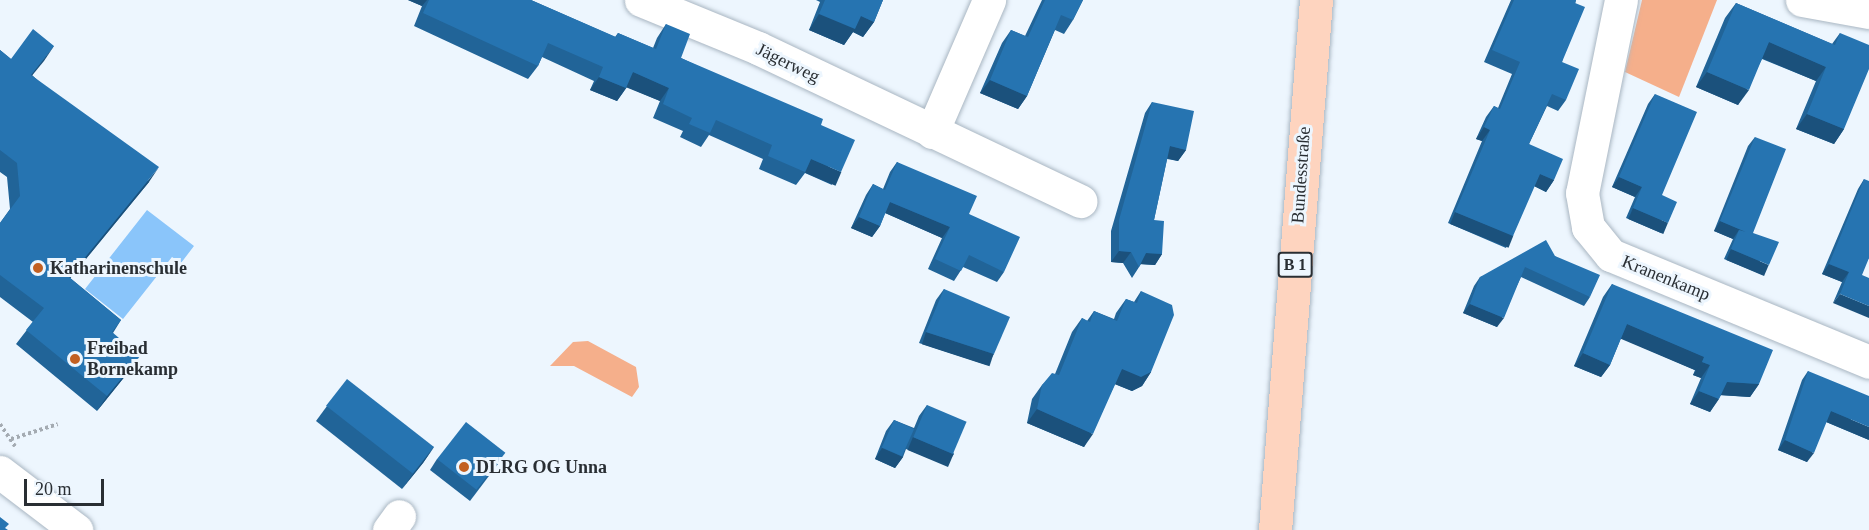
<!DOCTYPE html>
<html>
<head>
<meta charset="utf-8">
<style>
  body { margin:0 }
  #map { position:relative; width:1869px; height:530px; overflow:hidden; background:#edf6fe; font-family:"Times New Roman",serif }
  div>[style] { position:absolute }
  .green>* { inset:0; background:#f5af8b }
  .water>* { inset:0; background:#8ac5fa }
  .path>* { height:4px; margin-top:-2px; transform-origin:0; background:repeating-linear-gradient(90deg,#a4abb2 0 3px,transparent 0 6px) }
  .roads { filter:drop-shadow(0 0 2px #a9b6c2) drop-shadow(0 0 2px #a9b6c2) }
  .minor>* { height:33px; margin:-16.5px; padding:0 16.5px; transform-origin:16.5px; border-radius:16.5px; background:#fff }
  .major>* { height:33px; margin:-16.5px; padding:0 16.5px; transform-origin:16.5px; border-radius:16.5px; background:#fed4bf }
  .wall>* { inset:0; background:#216498 }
  .shaded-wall>* { inset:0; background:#1b517c; transform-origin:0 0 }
  .building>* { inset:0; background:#2674b1; transform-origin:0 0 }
  .dots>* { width:16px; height:16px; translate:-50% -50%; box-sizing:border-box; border:3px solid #edf6fe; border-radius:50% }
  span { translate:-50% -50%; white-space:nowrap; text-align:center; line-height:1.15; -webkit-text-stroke:6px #edf6fe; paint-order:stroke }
  .shield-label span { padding:2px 4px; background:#edf6fe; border:2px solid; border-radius:4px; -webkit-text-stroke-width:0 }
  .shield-label { font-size:16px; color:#292e33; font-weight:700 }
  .street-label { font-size:18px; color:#292e33 }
  .poi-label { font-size:18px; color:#292e33; font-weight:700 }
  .left { translate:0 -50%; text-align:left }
  .scale { position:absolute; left:24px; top:479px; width:80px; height:27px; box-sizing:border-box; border:3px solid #292e33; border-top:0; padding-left:8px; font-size:18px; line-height:21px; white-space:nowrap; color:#292e33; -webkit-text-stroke:4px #edf6fe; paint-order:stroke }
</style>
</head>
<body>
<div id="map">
  <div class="green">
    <i style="clip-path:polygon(1642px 0,1717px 0,1679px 97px,1625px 72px)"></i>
    <i style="clip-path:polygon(588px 341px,636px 367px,639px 387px,632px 397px,574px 366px,550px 366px,573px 342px)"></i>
  </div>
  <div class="water">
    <i style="clip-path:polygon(147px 210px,194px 246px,181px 263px,172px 257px,123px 319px,85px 289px)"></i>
  </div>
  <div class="path">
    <i style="left:0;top:424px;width:27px;rotate:56deg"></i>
    <i style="left:11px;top:439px;width:49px;rotate:-17.7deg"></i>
  </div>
  <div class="roads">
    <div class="minor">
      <i style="left:641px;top:0;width:126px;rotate:22.3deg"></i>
      <i style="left:758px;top:48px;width:357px;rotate:25.4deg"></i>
      <i style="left:1621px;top:0;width:197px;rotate:101.4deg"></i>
      <i style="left:1582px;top:193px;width:35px;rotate:80deg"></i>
      <i style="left:1588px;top:227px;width:36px;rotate:51deg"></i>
      <i style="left:1611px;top:255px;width:279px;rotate:22.5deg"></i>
      <i style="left:1802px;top:0;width:68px;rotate:10.2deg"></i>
      <i style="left:932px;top:132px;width:144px;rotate:-66.6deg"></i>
      <i style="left:0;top:472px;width:96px;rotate:37.3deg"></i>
      <i style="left:389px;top:530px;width:17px;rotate:-54deg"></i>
    </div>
    <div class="major">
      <i style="left:1275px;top:530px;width:532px;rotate:-85.58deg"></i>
    </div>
  </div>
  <div class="wall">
    <i style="clip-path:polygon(408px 0,531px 0,615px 37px,618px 33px,653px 48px,657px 38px,666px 24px,681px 58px,821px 125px,832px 185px,805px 173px,796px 185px,759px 169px,763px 159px,709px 135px,701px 147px,680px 137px,683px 131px,653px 118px,660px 101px,627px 87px,617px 101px,590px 90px,594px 81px,542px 57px,538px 66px,528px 79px,414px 26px,422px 6px)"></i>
    <i style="clip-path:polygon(816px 0,883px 0,874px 22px,863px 37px,853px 32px,844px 45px,809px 30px,820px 2px)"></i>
    <i style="clip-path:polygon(1042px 0,1083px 0,1073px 20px,1064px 34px,1055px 30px,1027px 96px,1018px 109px,980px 93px,1002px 43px,1011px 30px,1025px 36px)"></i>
    <i style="clip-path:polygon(1511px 0,1576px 0,1562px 62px,1566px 100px,1558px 111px,1547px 106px,1529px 144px,1554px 180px,1546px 192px,1534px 186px,1506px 248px,1448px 223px,1482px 141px,1476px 139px,1486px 117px,1494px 106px,1498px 108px,1512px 74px,1484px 62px)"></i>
    <i style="clip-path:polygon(1736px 3px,1832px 44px,1840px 33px,1844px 129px,1834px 144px,1796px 129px,1816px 81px,1762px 59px,1738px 105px,1696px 87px,1725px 18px)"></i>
    <i style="clip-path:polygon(54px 46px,32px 75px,149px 182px,70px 278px,121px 320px,113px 333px,130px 370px,97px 411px,16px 344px,33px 322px,0 297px,0 223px,10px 209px,7px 177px,0 172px,0 50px,11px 59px)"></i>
    <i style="clip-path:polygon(1655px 94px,1662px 195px,1661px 233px,1626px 218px,1635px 197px,1612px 187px,1648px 104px)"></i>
    <i style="clip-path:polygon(1152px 102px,1186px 150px,1178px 161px,1167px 159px,1154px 220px,1162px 254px,1155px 265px,1141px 264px,1132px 278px,1123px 263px,1111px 262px,1111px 231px,1145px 113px)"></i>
    <i style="clip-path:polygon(1755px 137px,1753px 233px,1763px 275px,1724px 259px,1733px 239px,1714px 231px,1748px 146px)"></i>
    <i style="clip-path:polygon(897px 162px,969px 214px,1004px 272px,997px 282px,963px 267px,954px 281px,928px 269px,942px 238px,885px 213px,880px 226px,872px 237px,851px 228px,866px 195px,873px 184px,883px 189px,890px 172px)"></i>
    <i style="clip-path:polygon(1864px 179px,1869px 258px,1833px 303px,1842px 282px,1822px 274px,1858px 189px)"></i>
    <i style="clip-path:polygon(1555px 256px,1590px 297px,1584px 306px,1521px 277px,1497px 327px,1463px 313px,1474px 286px,1480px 277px)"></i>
    <i style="clip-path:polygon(1612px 284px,1759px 384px,1750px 397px,1721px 395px,1710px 412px,1690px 404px,1701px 378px,1693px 375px,1695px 370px,1621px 338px,1610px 365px,1601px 377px,1574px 366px,1603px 297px)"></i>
    <i style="clip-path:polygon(944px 289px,994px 354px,987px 365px,919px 343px,936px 300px)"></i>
    <i style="clip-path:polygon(1141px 291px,1151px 372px,1142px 386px,1132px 391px,1115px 384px,1084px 447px,1027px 423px,1032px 399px,1042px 385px,1055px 374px,1072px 332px,1082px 318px,1087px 321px,1094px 311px,1114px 319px,1116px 313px,1126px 299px,1134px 302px)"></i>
    <i style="clip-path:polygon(1808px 371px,1869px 440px,1826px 422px,1807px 462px,1778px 450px,1802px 380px)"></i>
    <i style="clip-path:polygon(927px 405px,954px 454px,946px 465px,906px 449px,903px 457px,895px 468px,875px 459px,886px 431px,894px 420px,914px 428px,919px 416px)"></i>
    <i style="clip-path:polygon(327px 406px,434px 447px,423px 463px,402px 489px,316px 421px)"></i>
    <i style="clip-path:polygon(437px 459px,498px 464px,470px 501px,430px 470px)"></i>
  </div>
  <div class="shaded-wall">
    <i style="clip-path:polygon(408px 0,427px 0,422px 6px)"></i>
    <i style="clip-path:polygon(819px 14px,861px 16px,874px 22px,863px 37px,853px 32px,844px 45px,809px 30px)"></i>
    <i style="clip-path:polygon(1769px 42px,1826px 67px,1816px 81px,1759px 57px)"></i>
    <i style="clip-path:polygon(54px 46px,44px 61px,21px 89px,31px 75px)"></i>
    <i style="clip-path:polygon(633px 72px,669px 88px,660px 101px,623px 86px)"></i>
    <i style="clip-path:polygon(1707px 72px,1749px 90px,1738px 105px,1696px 87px)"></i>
    <i style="clip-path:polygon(599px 77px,626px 88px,617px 101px,590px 90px)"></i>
    <i style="clip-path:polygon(990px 80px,1027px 96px,1018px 109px,980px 93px)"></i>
    <i style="clip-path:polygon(1807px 114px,1844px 129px,1834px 144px,1796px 129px)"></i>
    <i style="clip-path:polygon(1484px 127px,1490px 130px,1482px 141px,1476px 139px)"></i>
    <i style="clip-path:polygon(1170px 146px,1186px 150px,1178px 161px,1162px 157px)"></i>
    <i style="left:811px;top:159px;width:33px;height:15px;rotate:23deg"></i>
    <i style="clip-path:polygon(159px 167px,149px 182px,59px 292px,69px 277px)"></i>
    <i style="clip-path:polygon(1540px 174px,1554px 180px,1546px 192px,1532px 185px)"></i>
    <i style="clip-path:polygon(1619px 177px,1642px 187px,1635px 197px,1612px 187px)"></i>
    <i style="clip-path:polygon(890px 202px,950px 227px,942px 238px,883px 212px)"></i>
    <i style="left:1633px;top:208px;width:38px;height:12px;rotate:23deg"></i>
    <i style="left:1455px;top:212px;width:63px;height:13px;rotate:22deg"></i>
    <i style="clip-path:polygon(859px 217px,880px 226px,872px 237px,851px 228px)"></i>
    <i style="clip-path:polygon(1720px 221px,1746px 232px,1739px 230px,1733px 239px,1714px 231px)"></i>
    <i style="left:1731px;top:249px;width:41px;height:12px;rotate:23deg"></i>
    <i style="clip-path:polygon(1119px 251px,1131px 252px,1123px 263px,1111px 262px)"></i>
    <i style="clip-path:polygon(1146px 253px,1162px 254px,1155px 265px,1138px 264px)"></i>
    <i style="clip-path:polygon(1829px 264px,1849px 272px,1842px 282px,1822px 274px)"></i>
    <i style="clip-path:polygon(1840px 294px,1869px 306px,1869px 318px,1833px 303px)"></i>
    <i style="clip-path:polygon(1470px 304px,1504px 318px,1497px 327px,1463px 313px)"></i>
    <i style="left:1627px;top:324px;width:84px;height:16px;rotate:23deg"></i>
    <i style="left:926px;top:332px;width:71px;height:13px;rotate:18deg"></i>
    <i style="clip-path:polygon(1583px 353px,1610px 365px,1601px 377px,1574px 366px)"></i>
    <i style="clip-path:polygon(140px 356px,130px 370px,97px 411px,107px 396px)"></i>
    <i style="clip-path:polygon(1702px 362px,1710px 365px,1701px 378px,1693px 375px)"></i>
    <i style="clip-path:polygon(1122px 369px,1151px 372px,1142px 386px,1132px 391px,1112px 383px)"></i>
    <i style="clip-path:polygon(1727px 382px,1759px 384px,1750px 397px,1718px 395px)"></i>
    <i style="clip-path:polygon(1699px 391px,1719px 399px,1710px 412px,1690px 404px)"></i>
    <i style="clip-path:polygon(1037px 409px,1093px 434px,1084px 447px,1027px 423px)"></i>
    <i style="clip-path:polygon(1831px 411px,1869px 427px,1869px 440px,1824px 421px)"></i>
    <i style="left:913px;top:437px;width:44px;height:14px;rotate:23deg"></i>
    <i style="clip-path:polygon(1785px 440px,1814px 453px,1807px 462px,1778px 450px)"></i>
    <i style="clip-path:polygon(434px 447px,423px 463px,402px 489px,413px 474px)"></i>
    <i style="clip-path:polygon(882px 448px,903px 457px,895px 468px,875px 459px)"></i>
  </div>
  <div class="building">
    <i style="clip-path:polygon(429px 0,531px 0,616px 37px,618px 33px,656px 49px,666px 24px,690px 34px,681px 58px,823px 119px,821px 125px,855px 140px,841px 172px,811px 159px,805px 172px,768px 156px,772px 145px,716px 120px,710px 133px,689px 124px,692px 118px,663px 104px,669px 88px,633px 72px,626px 88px,599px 77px,603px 67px,548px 43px,538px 66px,423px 13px)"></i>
    <i style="clip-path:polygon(825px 0,883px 0,874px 22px,861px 16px,855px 29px,819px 14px)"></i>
    <i style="clip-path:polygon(1045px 0,1083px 0,1073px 20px,1061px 15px,1027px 96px,990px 80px,1011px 30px,1028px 37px)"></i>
    <i style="clip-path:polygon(1514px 0,1576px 0,1575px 3px,1585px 7px,1562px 62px,1579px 69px,1566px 100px,1552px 94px,1529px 144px,1563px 159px,1554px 180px,1540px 174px,1513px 236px,1455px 212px,1490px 130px,1484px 127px,1494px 106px,1500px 109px,1520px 62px,1492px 50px)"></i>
    <i style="clip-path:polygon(1736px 3px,1835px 45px,1840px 33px,1869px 45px,1869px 69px,1844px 129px,1807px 114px,1826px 67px,1769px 42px,1749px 90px,1707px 72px)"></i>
    <i style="clip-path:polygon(33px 29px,54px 46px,31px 75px,159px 167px,69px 277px,121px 320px,112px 332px,140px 356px,107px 396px,26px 330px,44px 308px,0 275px,0 223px,20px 196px,17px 163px,0 150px,0 50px,11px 59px)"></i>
    <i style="clip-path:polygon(1655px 94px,1697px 112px,1662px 195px,1677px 202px,1668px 223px,1633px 208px,1642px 187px,1619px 177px)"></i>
    <i style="clip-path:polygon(1152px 102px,1194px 111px,1186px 150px,1170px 146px,1154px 220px,1164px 221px,1162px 254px,1146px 253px,1139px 267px,1131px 252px,1119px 251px,1119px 220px)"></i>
    <i style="clip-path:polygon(1755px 137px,1786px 149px,1753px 233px,1779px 242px,1769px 265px,1731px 249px,1739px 230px,1746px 232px,1720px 221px)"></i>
    <i style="clip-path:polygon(897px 162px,977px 196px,969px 214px,1020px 237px,1004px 272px,969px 255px,961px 271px,935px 259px,950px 227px,890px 202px,880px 226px,859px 217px,873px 184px,885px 190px)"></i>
    <i style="clip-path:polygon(1864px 179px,1869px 181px,1869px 258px,1862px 275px,1869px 278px,1869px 306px,1840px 294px,1849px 272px,1829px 264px)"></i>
    <i style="clip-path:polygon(1546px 240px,1555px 256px,1600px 275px,1590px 297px,1525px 267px,1504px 318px,1470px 304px,1480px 277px)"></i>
    <i style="clip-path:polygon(1612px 284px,1773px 350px,1759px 384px,1727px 382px,1719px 399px,1699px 391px,1710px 365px,1702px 362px,1704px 357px,1627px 324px,1610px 365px,1583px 353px)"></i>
    <i style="clip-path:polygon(944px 289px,1010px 317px,994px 354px,926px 332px)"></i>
    <i style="clip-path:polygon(1141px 291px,1172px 305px,1174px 315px,1151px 372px,1141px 377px,1122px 369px,1093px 434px,1037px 409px,1042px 385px,1052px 373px,1059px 375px,1082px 318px,1090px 322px,1094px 311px,1117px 321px,1126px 299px,1137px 303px)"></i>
    <i style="clip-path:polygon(1808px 371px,1869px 396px,1869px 427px,1831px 411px,1814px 453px,1785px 440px)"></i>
    <i style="left:347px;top:379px;width:110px;height:34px;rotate:38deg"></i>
    <i style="left:927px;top:405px;width:43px;height:35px;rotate:23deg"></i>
    <i style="left:894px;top:420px;width:22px;height:30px;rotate:24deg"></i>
    <i style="left:466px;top:422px;width:50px;height:47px;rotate:38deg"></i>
    <i style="clip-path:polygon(0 517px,9px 524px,5px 528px,8px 530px,0 530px)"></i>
  </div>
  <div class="dots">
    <i style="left:38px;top:268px;background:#c26022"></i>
    <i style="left:75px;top:359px;background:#c26022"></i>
    <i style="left:464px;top:467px;background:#c26022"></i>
  </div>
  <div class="shield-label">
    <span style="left:1295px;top:265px">B 1</span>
  </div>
  <div class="street-label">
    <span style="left:788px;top:63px;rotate:26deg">Jägerweg</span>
    <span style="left:1301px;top:175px;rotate:-86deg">Bundesstraße</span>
    <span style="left:1666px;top:278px;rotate:22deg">Kranenkamp</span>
  </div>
  <div class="poi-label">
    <span class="left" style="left:50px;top:268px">Katharinenschule</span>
    <span class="left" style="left:87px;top:359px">Freibad<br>Bornekamp</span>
    <span class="left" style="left:476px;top:467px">DLRG OG Unna</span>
  </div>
  <div class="scale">20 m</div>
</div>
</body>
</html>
